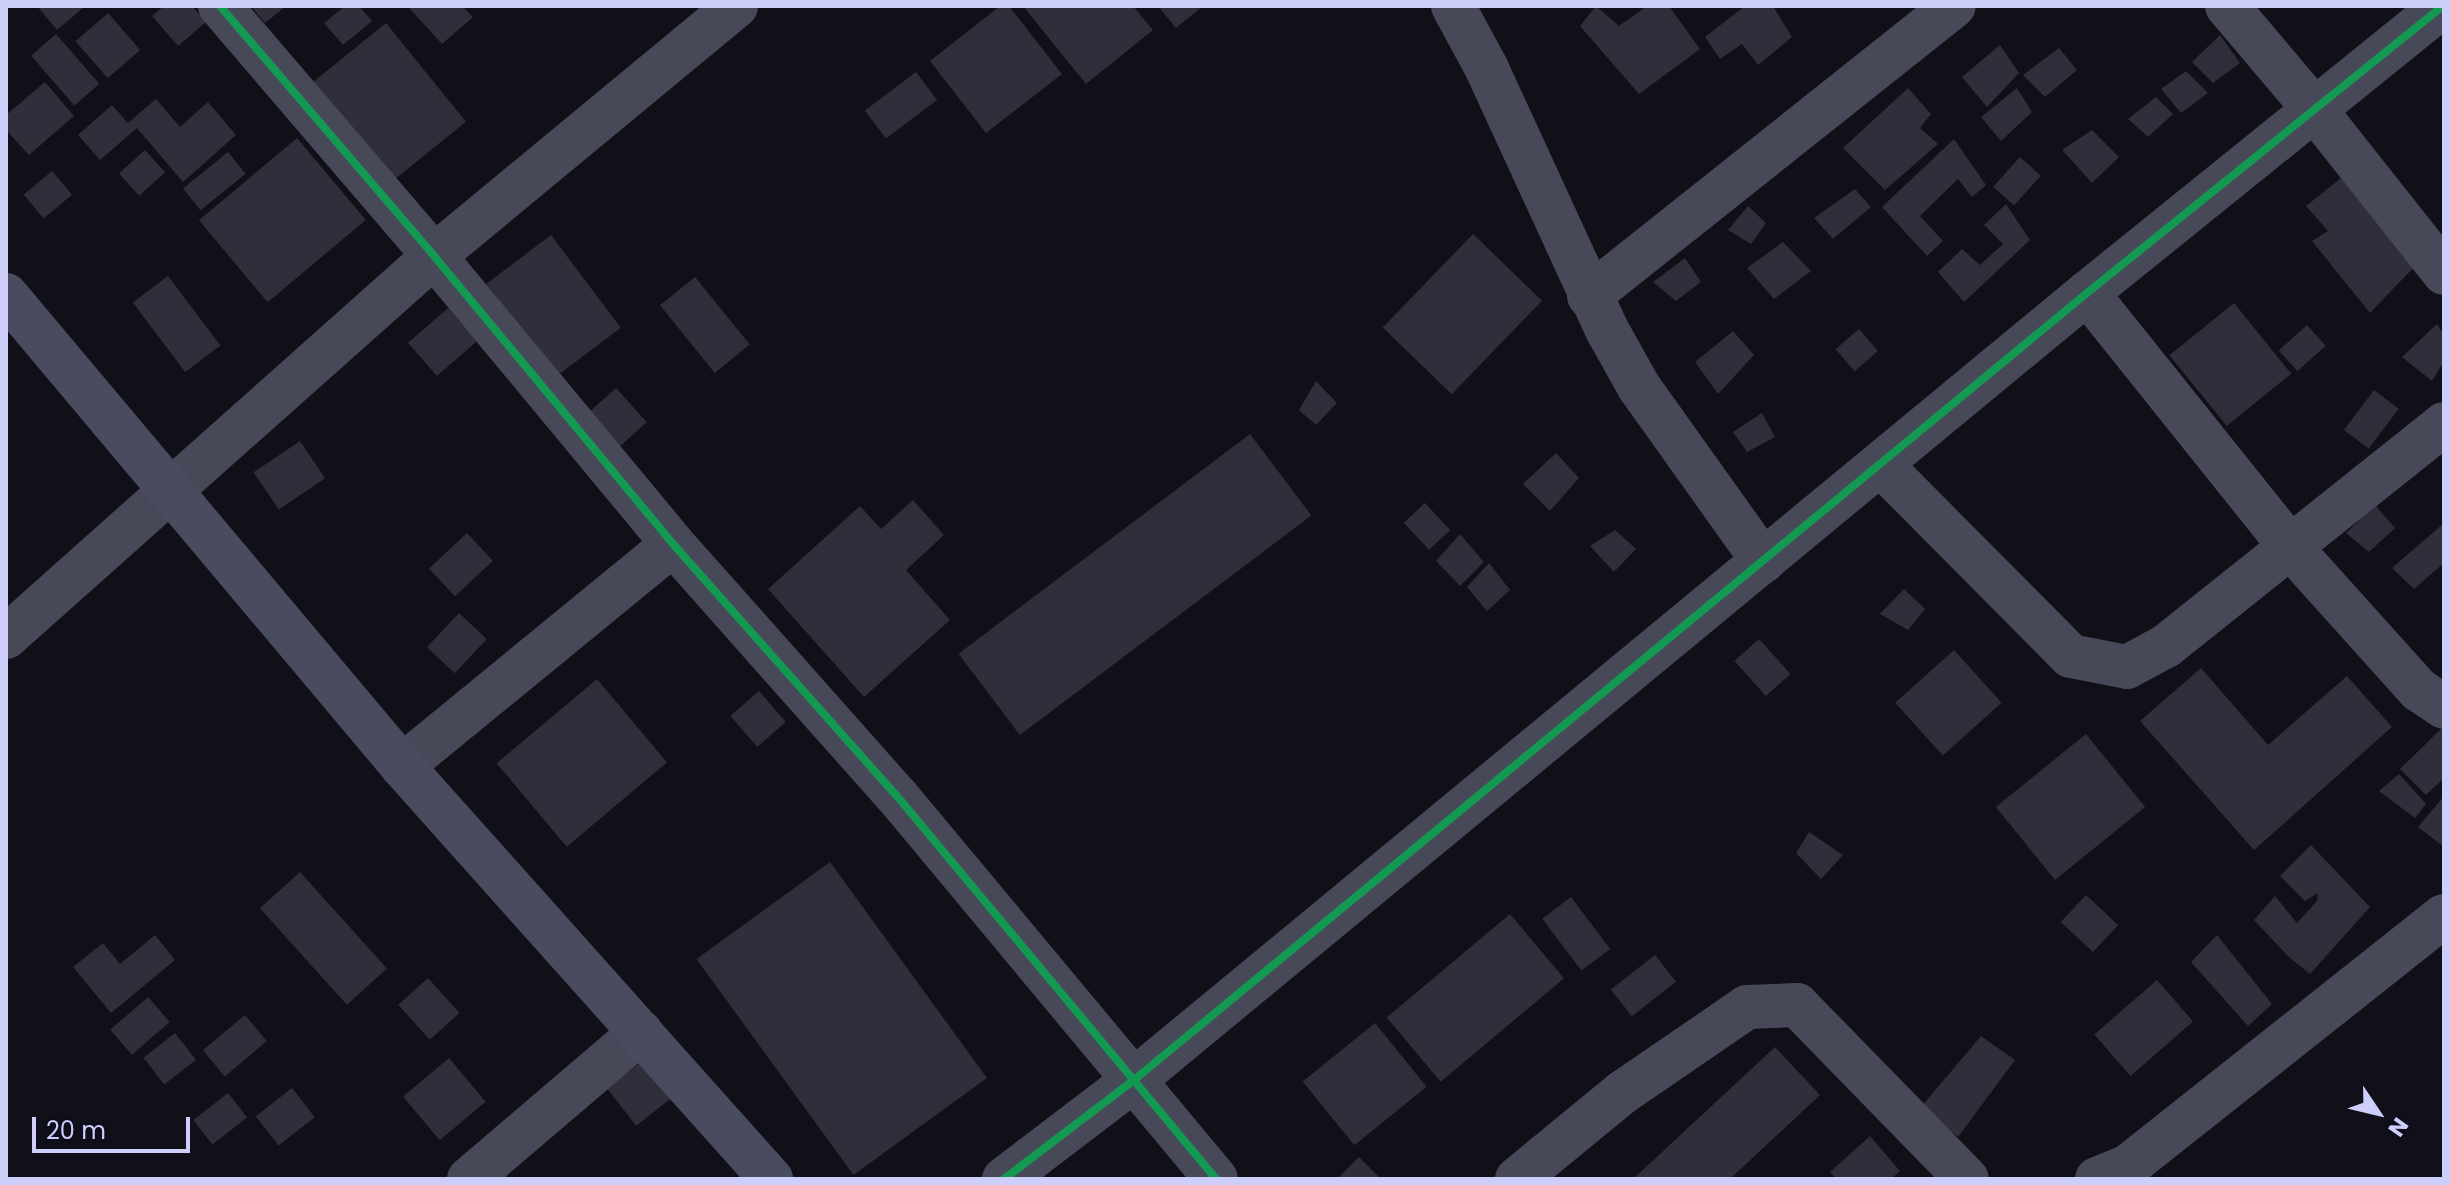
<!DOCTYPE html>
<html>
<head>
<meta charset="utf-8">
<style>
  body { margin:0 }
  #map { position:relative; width:2450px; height:1185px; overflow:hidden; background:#111018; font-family:Poppins,sans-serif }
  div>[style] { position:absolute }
  .building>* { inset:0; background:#2f2e3a; transform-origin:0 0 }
  .street>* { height:44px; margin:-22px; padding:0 22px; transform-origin:22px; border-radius:22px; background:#474858 }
  .secondary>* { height:44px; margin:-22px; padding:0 22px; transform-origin:22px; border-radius:22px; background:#494c5e }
  .cycleway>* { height:8px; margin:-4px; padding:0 4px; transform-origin:4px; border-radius:4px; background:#139951 }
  span { translate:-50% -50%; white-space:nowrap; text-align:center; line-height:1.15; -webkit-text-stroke:8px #0e0d1c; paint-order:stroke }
  .frame { position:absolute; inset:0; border:8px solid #cdcffa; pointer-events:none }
  .north { position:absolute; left:2338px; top:1073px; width:80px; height:80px; -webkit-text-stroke:6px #0e0d1c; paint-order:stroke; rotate:125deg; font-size:22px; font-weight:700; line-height:32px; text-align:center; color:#cdcffa }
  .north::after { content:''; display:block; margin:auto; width:28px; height:36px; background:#cdcffa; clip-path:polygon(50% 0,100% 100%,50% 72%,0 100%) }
  .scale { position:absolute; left:32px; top:1117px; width:158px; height:36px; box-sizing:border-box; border:4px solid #cdcffa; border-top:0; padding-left:10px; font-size:24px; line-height:28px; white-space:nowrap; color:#cdcffa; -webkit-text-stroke:6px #0e0d1c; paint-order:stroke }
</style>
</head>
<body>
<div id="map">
  <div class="building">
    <i style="clip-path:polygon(37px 6px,81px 6px,83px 8px,57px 30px)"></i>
    <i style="clip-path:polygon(164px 6px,192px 6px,206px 22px,178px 46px,152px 16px)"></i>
    <i style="clip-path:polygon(251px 6px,286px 6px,265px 23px)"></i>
    <i style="clip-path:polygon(345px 6px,359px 6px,372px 21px,343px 45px,324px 23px)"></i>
    <i style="clip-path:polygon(413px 6px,462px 6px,473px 17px,442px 44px,410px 9px)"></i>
    <i style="clip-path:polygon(1000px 6px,1009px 6px,1062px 74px,986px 133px,930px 61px)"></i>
    <i style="clip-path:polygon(1023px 6px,1133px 6px,1153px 30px,1086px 84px)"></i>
    <i style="clip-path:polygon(1158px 6px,1203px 6px,1176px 28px)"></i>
    <i style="clip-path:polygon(1596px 6px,1619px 26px,1647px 6px,1669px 6px,1700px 49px,1639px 94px,1580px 26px)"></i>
    <i style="clip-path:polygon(1745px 6px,1773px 6px,1792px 37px,1758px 65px,1742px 44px,1720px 59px,1705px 37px)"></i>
    <i style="left:108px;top:13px;width:49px;height:43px;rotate:49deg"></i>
    <i style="left:386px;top:23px;width:127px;height:95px;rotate:51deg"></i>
    <i style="left:56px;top:34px;width:66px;height:33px;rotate:49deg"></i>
    <i style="clip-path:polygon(2220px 35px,2240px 63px,2213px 83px,2192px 62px)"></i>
    <i style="clip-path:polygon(2000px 45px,2019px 73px,1987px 107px,1962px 77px)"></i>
    <i style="clip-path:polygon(2059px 48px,2077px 70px,2045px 97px,2023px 75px)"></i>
    <i style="clip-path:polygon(2186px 71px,2208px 93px,2181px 113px,2161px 89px)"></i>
    <i style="left:916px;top:72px;width:35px;height:64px;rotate:53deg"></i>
    <i style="clip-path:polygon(45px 82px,74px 116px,29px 155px,6px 130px,6px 115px)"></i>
    <i style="clip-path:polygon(1908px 88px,1931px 114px,1920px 128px,1938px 144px,1885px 190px,1843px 148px)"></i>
    <i style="clip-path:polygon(2017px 88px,2032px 112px,2001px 141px,1981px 117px)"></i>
    <i style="clip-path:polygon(2156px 97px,2173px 114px,2148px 137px,2128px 119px)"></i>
    <i style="clip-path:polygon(156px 99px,180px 127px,208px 102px,236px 135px,183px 182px,137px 128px,100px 160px,78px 135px,112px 105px,128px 123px)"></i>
    <i style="clip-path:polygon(2092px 130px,2119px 157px,2092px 183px,2062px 150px)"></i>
    <i style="left:297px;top:138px;width:107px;height:128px;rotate:50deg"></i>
    <i style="clip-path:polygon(1954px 139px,1986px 185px,1972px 197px,1958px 179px,1920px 216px,1943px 241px,1927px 256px,1882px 207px)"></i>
    <i style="left:145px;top:150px;width:30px;height:35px;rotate:48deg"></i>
    <i style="left:228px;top:152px;width:28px;height:58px;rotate:51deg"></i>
    <i style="left:2020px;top:157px;width:28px;height:40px;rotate:42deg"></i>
    <i style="left:52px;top:171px;width:31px;height:37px;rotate:50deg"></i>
    <i style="clip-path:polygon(2345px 175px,2414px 267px,2370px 313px,2312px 241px,2328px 231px,2306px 206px)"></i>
    <i style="clip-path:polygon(1855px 189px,1871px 207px,1833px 239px,1814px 218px)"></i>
    <i style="clip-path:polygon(2006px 204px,2030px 240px,1964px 302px,1938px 272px,1962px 249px,1980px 265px,2003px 244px,1984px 225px)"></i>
    <i style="clip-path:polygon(1748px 206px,1766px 223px,1751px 244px,1728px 230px)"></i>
    <i style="left:1473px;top:234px;width:96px;height:130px;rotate:44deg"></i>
    <i style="left:551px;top:235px;width:116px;height:81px;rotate:53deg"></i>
    <i style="clip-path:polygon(1783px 242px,1811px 271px,1774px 299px,1747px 268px)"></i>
    <i style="clip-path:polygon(1685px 258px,1701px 282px,1676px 301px,1653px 282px)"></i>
    <i style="left:168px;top:276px;width:87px;height:44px;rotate:53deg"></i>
    <i style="left:695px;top:277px;width:87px;height:45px;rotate:51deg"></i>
    <i style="left:2234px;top:303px;width:91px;height:83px;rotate:51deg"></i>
    <i style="left:448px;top:308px;width:44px;height:53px;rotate:49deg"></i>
    <i style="clip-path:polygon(2437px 324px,2444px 335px,2444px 361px,2432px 381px,2402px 357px)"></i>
    <i style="left:2307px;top:325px;width:28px;height:38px;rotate:48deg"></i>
    <i style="left:1859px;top:329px;width:29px;height:31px;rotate:49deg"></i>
    <i style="clip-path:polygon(1733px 331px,1754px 355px,1718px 394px,1695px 362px)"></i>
    <i style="clip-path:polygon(1316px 381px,1337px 403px,1316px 425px,1299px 410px)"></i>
    <i style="left:616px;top:388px;width:46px;height:41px;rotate:48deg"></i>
    <i style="left:2374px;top:390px;width:31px;height:50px;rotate:37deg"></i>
    <i style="clip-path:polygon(1762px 413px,1775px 437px,1747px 452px,1733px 432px)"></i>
    <i style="left:1250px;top:434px;width:102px;height:365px;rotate:53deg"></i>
    <i style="left:300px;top:441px;width:45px;height:56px;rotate:56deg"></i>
    <i style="clip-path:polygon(1556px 453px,1579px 478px,1550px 511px,1523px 484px)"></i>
    <i style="clip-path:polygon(913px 500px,944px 535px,906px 570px,950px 620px,864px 697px,768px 589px,860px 506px,881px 529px)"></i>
    <i style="left:1425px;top:503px;width:37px;height:29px;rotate:47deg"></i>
    <i style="clip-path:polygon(2375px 505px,2395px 528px,2369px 552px,2346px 533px)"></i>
    <i style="clip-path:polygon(2444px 523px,2444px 563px,2414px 589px,2392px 568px)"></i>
    <i style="clip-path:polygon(1615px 530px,1636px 549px,1614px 572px,1590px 546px)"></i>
    <i style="left:467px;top:533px;width:38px;height:52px;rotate:47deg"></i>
    <i style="clip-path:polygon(1460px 534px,1484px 562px,1460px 586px,1436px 561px)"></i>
    <i style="clip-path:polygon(1489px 563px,1510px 590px,1487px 611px,1467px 587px)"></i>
    <i style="clip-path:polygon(1904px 589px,1925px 609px,1908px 630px,1880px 614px)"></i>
    <i style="left:459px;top:613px;width:38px;height:47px;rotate:43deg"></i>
    <i style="left:1759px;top:639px;width:47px;height:33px;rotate:48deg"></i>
    <i style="left:1954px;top:650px;width:71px;height:79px;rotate:48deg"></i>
    <i style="clip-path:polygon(2201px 668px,2268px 745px,2347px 676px,2392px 727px,2254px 850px,2140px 721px)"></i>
    <i style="left:597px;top:679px;width:109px;height:131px;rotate:50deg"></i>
    <i style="left:759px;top:691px;width:41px;height:38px;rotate:49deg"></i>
    <i style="clip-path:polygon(2444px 726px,2444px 778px,2426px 795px,2400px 769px)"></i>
    <i style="left:2086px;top:734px;width:94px;height:116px;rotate:51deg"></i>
    <i style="clip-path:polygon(2399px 774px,2426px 804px,2415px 818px,2379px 791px)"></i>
    <i style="clip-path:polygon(2444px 796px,2444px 847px,2418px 827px)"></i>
    <i style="clip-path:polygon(1809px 832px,1843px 855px,1821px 879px,1796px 853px)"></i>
    <i style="clip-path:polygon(2311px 845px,2370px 907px,2310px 974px,2290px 958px,2254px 920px,2275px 896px,2297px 923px,2317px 901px,2318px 893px,2305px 901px,2280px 876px)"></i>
    <i style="left:830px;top:862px;width:267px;height:165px;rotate:54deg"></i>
    <i style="left:300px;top:872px;width:130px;height:54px;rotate:48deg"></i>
    <i style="left:2086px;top:895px;width:44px;height:37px;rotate:43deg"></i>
    <i style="left:1571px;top:897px;width:65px;height:36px;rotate:53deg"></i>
    <i style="left:1510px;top:914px;width:84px;height:161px;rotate:50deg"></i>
    <i style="clip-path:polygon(155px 935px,175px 960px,111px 1013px,73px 967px,103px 943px,120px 964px)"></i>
    <i style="clip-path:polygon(2217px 935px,2272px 1004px,2248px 1026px,2191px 962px)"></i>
    <i style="left:1655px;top:955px;width:34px;height:56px;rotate:52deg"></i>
    <i style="left:428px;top:978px;width:47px;height:40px;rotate:48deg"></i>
    <i style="left:2157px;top:980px;width:55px;height:83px;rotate:49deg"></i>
    <i style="left:148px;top:997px;width:33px;height:50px;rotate:49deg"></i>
    <i style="left:245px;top:1015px;width:34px;height:55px;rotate:50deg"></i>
    <i style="left:1375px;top:1023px;width:82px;height:93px;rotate:51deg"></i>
    <i style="left:175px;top:1033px;width:34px;height:40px;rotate:52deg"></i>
    <i style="clip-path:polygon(1981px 1036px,2015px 1060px,1958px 1137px,1921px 1107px)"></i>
    <i style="clip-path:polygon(1775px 1047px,1820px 1095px,1730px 1179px,1633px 1179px)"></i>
    <i style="left:649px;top:1056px;width:47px;height:53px;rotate:52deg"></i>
    <i style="left:449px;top:1058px;width:57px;height:60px;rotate:50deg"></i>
    <i style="left:292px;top:1088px;width:37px;height:46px;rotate:52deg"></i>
    <i style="left:228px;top:1093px;width:31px;height:44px;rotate:52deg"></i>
    <i style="clip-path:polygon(1870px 1136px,1900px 1171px,1891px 1179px,1836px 1179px,1830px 1172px)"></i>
    <i style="clip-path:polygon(1359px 1157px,1381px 1179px,1337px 1179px)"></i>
  </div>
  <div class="street">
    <i style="left:220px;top:6px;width:329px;rotate:49.4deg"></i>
    <i style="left:434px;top:256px;width:374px;rotate:50.3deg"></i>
    <i style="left:673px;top:544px;width:337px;rotate:48.4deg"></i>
    <i style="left:897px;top:796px;width:498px;rotate:50.2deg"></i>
    <i style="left:1453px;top:6px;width:72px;rotate:61.6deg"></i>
    <i style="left:1487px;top:69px;width:285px;rotate:65.3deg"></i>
    <i style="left:1606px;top:328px;width:68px;rotate:60.8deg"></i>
    <i style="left:1639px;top:387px;width:214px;rotate:54.5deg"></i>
    <i style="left:2227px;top:6px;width:136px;rotate:49.8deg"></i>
    <i style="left:2315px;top:110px;width:208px;rotate:51.6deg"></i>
    <i style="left:2087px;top:293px;width:327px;rotate:51.3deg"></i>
    <i style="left:2291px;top:548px;width:191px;rotate:48deg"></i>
    <i style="left:2419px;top:690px;width:30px;rotate:34deg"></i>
    <i style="left:1589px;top:296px;width:466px;rotate:-38.5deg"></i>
    <i style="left:1881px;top:465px;width:269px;rotate:45.2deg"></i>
    <i style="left:2071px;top:656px;width:57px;rotate:11.1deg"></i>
    <i style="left:2127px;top:667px;width:44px;rotate:-28.3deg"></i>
    <i style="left:2166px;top:646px;width:356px;rotate:-38.6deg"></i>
    <i style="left:6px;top:637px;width:573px;rotate:-41.68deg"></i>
    <i style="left:434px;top:256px;width:392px;rotate:-39.6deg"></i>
    <i style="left:402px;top:766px;width:350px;rotate:-39.3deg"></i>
    <i style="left:469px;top:1179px;width:226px;rotate:-40.5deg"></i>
    <i style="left:1004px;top:1179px;width:163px;rotate:-37.3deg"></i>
    <i style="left:1134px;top:1080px;width:1236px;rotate:-39.55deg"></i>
    <i style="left:2087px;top:293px;width:457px;rotate:-38.9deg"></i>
    <i style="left:1517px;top:1179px;width:137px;rotate:-39.4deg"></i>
    <i style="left:1623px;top:1092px;width:150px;rotate:-34.4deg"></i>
    <i style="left:1747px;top:1007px;width:50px;rotate:-2.3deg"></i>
    <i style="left:1797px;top:1005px;width:243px;rotate:45.7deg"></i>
    <i style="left:2097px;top:1179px;width:32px;rotate:-22deg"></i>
    <i style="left:2127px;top:1167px;width:404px;rotate:-38.4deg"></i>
  </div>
  <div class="secondary">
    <i style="left:6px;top:295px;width:615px;rotate:49.94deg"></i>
    <i style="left:402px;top:766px;width:554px;rotate:48.22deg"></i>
  </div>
  <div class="cycleway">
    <i style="left:220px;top:6px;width:329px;rotate:49.4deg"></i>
    <i style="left:434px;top:256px;width:374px;rotate:50.3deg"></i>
    <i style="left:673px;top:544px;width:337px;rotate:48.4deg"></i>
    <i style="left:897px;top:796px;width:498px;rotate:50.2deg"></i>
    <i style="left:1004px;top:1179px;width:163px;rotate:-37.3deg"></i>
    <i style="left:1134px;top:1080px;width:1236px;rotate:-39.55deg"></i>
    <i style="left:2087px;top:293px;width:457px;rotate:-38.9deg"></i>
  </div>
  <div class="frame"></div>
  <div class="north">N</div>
  <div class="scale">20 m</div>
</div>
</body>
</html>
